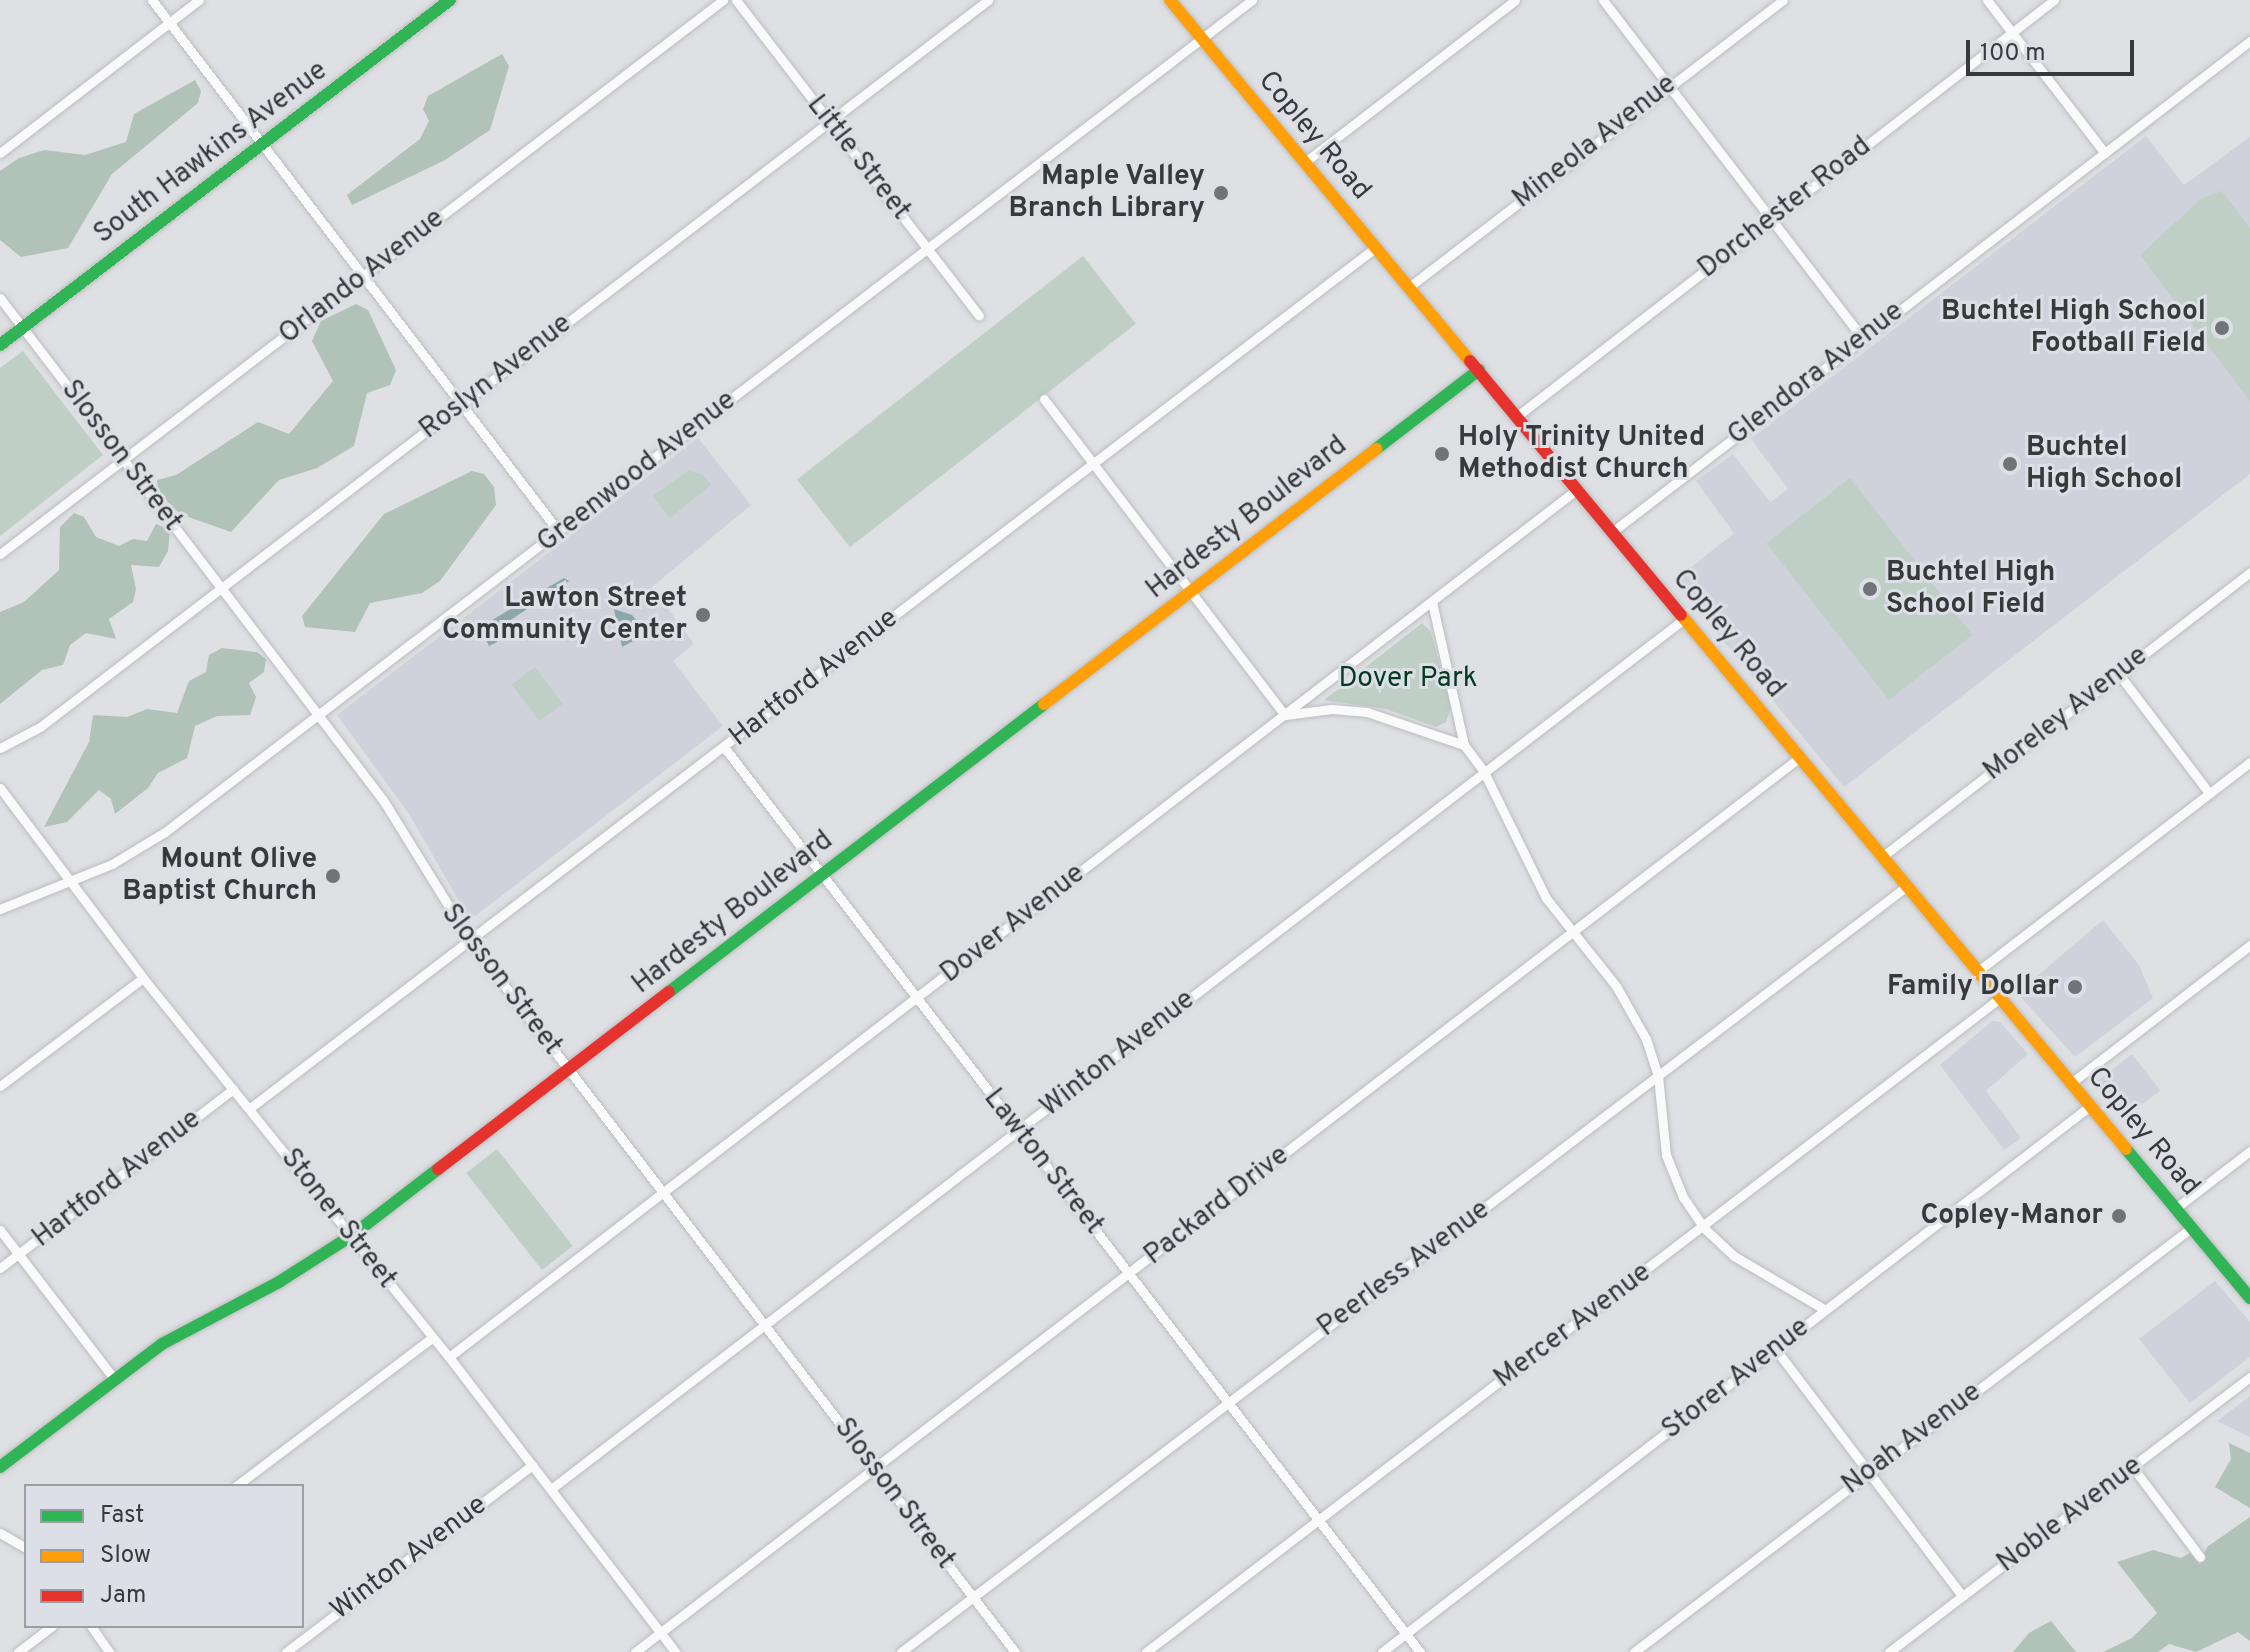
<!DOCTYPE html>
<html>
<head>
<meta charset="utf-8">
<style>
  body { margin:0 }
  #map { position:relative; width:2250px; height:1652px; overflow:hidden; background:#dee0e3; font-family:Overpass,sans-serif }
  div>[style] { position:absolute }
  .built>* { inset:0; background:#cfd2da; transform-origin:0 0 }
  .green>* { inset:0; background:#bfcfc6; transform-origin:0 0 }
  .forest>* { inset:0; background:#b1c2b9 }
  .water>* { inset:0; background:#8ba7aa }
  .roads { filter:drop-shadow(0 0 2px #bcbdc0) drop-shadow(0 0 2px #bcbdc0) }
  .street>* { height:9px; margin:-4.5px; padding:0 4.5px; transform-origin:4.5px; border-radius:4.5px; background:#fafafb }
  .fast>* { height:12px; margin:-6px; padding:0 6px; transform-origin:6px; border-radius:6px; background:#30b455 }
  .slow>* { height:12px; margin:-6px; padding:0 6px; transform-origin:6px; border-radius:6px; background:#ff9f0a }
  .jam>* { height:12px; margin:-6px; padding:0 6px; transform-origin:6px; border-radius:6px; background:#e5322d }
  .dots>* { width:22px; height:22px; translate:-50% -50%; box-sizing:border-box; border:4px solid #dcdfe5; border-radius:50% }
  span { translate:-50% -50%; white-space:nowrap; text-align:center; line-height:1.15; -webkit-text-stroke:6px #dcdfe5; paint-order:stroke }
  .street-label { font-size:28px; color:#38393b }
  .poi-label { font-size:28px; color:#38393b; font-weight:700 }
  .right { translate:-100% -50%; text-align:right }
  .left { translate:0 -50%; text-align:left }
  .park-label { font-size:28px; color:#02391f }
  .legend { position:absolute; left:24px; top:1484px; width:280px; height:144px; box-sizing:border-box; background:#dcdfe5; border:2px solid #9a9da1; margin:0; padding:10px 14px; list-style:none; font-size:24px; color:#38393b }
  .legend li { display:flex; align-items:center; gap:16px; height:40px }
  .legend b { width:40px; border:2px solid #9a9da1 }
  .scale { position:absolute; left:1966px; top:40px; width:168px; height:36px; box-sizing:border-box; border:4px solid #38393b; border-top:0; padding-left:10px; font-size:24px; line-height:28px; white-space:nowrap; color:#38393b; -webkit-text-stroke:6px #dcdfe5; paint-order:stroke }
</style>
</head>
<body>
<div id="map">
  <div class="built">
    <i style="clip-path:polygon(2146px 136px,2184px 185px,2250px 137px,2250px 474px,1844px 787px,1674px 581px,1734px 533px,1696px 481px,1733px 454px,1770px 502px,1788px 489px,1751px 439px)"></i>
    <i style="clip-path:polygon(698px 438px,751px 505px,652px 587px,694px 644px,673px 661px,723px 726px,470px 920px,409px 814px,337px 715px)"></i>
    <i style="clip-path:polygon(2103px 920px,2139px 965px,2153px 998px,2075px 1057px,2017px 993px)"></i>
    <i style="clip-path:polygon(1992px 1021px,2000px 1022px,2028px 1054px,1986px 1091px,2021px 1138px,2004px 1150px,1940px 1065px)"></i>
    <i style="left:2132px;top:1054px;width:46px;height:46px;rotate:52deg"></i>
    <i style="clip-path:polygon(2215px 1281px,2250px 1322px,2250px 1357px,2190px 1403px,2139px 1339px)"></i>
    <i style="clip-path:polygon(2250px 1396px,2250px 1437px,2217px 1421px)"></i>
  </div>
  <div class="green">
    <i style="clip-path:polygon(2222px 191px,2250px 228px,2250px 401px,2140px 255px,2202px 198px)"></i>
    <i style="left:1083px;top:256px;width:86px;height:363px;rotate:52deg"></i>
    <i style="clip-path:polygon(23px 351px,103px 455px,0 536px,0 368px)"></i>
    <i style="clip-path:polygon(689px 470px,703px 475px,711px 485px,670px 518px,652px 496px)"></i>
    <i style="left:1850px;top:478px;width:199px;height:106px;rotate:52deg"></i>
    <i style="clip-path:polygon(1422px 623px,1431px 632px,1451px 707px,1446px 722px,1436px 727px,1386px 709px,1324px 700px)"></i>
    <i style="left:535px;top:667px;width:46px;height:29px;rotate:53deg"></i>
    <i style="left:497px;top:1149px;width:123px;height:39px;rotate:52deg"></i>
  </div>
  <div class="forest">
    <i style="clip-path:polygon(502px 54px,509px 66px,490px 130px,445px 160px,352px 205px,347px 195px,420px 139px,429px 121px,423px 109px,428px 96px)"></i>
    <i style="clip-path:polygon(195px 80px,201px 91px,198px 103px,112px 174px,68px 248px,21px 257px,0 240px,0 171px,19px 158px,44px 150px,85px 155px,126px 142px,134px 114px)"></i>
    <i style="clip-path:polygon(356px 304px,368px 310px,396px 370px,390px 385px,367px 393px,354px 446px,317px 468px,279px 480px,231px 532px,180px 514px,159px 493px,157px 480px,176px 475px,258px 422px,289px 434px,333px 381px,312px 341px,321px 321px)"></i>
    <i style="clip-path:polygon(472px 471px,484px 474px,494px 487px,496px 505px,440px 581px,422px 593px,370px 603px,355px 632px,305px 627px,302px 616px,384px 514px)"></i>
    <i style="clip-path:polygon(74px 513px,84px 517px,96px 537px,119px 546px,133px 539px,147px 541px,156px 524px,170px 530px,168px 551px,159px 567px,131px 565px,136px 589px,133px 602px,109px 619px,116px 639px,86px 633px,70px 645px,63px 665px,42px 670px,0 704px,0 612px,24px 602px,59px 570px,60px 527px)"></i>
    <i style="clip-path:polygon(222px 648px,257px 652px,266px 659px,264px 672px,249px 683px,256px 697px,250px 715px,217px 716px,195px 726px,187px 758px,158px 773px,148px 788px,115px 814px,111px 799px,99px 790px,67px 822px,44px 827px,89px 742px,93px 715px,127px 717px,147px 709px,177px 713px,189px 681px,206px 672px,209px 655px)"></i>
    <i style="clip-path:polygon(2229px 1443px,2250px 1453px,2250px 1508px,2215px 1487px,2231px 1459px)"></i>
    <i style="clip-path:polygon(2250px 1517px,2250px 1641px,2238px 1632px,2196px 1652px,2169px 1644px,2158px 1652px,2103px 1652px,2132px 1638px,2157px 1613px,2117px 1562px,2153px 1550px,2181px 1558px,2190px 1553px,2200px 1564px,2207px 1547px)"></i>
    <i style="clip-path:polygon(2051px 1621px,2076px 1652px,2013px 1652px,2029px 1633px)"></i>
  </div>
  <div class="water">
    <i style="clip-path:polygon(564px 578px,569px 581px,497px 629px,497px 642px,489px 646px,480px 627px)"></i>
    <i style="clip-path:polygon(614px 609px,632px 615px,647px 634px,622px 647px)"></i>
  </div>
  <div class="roads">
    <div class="street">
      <i style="left:152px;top:0;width:670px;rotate:52.58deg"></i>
      <i style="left:736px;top:0;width:398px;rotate:52.4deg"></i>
      <i style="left:1603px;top:0;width:427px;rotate:52.5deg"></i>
      <i style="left:1987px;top:0;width:193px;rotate:52.4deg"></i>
      <i style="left:0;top:153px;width:251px;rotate:-37.6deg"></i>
      <i style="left:1305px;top:162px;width:265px;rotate:-37.6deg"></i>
      <i style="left:1409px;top:287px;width:471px;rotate:-37.5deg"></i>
      <i style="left:0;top:298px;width:631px;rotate:52.66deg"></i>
      <i style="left:383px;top:800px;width:167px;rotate:58.2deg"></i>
      <i style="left:471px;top:942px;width:894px;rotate:52.54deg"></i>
      <i style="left:1044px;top:399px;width:397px;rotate:52.7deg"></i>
      <i style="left:1285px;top:715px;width:47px;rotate:-7.3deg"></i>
      <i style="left:1332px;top:709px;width:35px;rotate:5deg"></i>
      <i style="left:1367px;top:712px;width:102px;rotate:18.8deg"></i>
      <i style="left:1516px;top:417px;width:681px;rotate:-37.78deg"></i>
      <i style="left:1612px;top:532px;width:805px;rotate:-37.58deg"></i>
      <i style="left:0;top:554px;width:911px;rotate:-37.46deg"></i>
      <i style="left:1432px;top:602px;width:147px;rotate:77.4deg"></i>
      <i style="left:1464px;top:745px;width:34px;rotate:53deg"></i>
      <i style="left:1484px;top:772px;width:140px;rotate:63.8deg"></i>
      <i style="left:1546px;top:898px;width:112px;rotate:51.5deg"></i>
      <i style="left:1616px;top:986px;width:61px;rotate:60.5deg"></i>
      <i style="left:1646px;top:1039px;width:39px;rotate:72deg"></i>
      <i style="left:1658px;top:1076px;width:79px;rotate:84.2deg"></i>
      <i style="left:1666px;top:1155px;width:45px;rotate:68deg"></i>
      <i style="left:1683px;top:1197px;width:36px;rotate:56deg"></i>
      <i style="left:1703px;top:1227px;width:42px;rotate:43.1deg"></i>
      <i style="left:1734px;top:1256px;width:104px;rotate:30.5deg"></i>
      <i style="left:2118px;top:673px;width:151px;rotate:52.8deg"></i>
      <i style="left:724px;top:747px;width:1142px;rotate:52.44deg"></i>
      <i style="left:0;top:748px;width:45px;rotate:-27.7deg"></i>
      <i style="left:40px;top:727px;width:1195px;rotate:-37.48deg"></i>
      <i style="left:0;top:788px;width:238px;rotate:53deg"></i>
      <i style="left:143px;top:978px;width:487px;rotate:51.1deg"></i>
      <i style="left:449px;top:1357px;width:372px;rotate:52.5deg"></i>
      <i style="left:1883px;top:856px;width:464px;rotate:-37.7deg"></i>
      <i style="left:0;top:909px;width:121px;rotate:-21.9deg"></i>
      <i style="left:112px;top:864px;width:62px;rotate:-31.1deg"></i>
      <i style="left:165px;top:832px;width:1369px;rotate:-37.43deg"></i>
      <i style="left:1978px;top:971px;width:343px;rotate:-37.5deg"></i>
      <i style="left:2071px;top:1083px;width:226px;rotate:-37.6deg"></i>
      <i style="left:0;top:1086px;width:179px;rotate:-37.1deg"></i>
      <i style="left:250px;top:1108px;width:1417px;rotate:-37.4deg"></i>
      <i style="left:2176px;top:1208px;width:93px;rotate:-37.6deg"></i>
      <i style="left:0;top:1230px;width:189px;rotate:52.5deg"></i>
      <i style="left:0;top:1268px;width:294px;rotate:-37.5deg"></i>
      <i style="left:1777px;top:1351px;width:307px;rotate:52.9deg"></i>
      <i style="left:449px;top:1357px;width:1422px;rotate:-37.57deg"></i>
      <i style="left:2134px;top:1469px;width:110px;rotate:53.1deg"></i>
      <i style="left:236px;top:1486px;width:246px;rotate:-37.1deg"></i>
      <i style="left:551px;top:1489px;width:1428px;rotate:-37.52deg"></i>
      <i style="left:0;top:1533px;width:30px;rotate:30deg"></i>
      <i style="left:91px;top:1626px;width:32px;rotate:55deg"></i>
      <i style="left:18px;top:1652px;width:43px;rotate:-37.4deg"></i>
      <i style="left:286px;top:1652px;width:309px;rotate:-37.2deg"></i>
      <i style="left:635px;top:1652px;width:1468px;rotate:-37.53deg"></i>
      <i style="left:901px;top:1652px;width:1264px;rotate:-37.29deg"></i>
      <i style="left:1146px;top:1652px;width:1076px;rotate:-37.45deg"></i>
      <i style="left:1382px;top:1652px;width:894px;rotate:-37.64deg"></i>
      <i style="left:1634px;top:1652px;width:700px;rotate:-37.28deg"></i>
      <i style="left:1889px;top:1652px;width:454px;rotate:-37.3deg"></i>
    </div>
    <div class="fast">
      <i style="left:0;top:345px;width:567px;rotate:-37.48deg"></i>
      <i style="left:1376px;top:449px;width:130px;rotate:-37.5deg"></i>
      <i style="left:669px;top:992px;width:473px;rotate:-37.5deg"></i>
      <i style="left:2126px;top:1149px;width:194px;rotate:50.2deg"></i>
      <i style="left:0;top:1467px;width:203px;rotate:-37.2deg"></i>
      <i style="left:162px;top:1344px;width:132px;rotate:-27.9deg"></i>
      <i style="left:279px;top:1282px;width:85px;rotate:-32.6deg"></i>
      <i style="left:351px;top:1236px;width:110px;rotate:-37.6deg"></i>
    </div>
    <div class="slow">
      <i style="left:1170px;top:0;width:469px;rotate:50.3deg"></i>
      <i style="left:1681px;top:615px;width:695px;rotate:50.19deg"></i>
      <i style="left:1044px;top:704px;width:419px;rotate:-37.5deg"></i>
    </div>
    <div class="jam">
      <i style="left:1470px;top:361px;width:330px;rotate:50.3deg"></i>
      <i style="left:438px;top:1169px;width:291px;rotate:-37.5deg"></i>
    </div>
  </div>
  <div class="dots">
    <i style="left:1221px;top:193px;background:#727376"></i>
    <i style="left:2222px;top:328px;background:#727376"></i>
    <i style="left:1442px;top:454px;background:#727376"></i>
    <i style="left:2010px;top:464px;background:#727376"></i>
    <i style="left:1870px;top:589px;background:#727376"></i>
    <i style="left:703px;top:615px;background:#727376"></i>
    <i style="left:333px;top:876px;background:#727376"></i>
    <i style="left:2075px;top:987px;background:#727376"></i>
    <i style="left:2119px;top:1216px;background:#727376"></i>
  </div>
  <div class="street-label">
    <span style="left:1314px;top:136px;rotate:50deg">Copley Road</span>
    <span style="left:1595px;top:142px;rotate:-38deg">Mineola Avenue</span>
    <span style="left:211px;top:153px;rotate:-37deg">South Hawkins Avenue</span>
    <span style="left:858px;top:158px;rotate:52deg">Little Street</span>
    <span style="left:1785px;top:208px;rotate:-38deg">Dorchester Road</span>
    <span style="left:362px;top:277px;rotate:-38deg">Orlando Avenue</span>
    <span style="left:1816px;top:374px;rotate:-38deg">Glendora Avenue</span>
    <span style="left:496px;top:377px;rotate:-38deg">Roslyn Avenue</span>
    <span style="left:121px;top:456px;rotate:53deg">Slosson Street</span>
    <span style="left:637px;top:472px;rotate:-38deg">Greenwood Avenue</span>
    <span style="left:1247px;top:518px;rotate:-38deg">Hardesty Boulevard</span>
    <span style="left:1728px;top:634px;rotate:50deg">Copley Road</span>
    <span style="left:814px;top:678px;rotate:-38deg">Hartford Avenue</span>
    <span style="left:2066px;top:714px;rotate:-38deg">Moreley Avenue</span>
    <span style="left:733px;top:913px;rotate:-38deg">Hardesty Boulevard</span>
    <span style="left:1013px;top:924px;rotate:-38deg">Dover Avenue</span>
    <span style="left:501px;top:980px;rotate:53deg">Slosson Street</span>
    <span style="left:1118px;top:1054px;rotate:-38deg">Winton Avenue</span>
    <span style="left:2143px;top:1132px;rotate:50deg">Copley Road</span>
    <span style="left:1043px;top:1162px;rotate:52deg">Lawton Street</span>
    <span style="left:117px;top:1179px;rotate:-38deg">Hartford Avenue</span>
    <span style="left:1217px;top:1206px;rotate:-38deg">Packard Drive</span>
    <span style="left:338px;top:1219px;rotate:52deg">Stoner Street</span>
    <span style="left:1404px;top:1269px;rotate:-37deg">Peerless Avenue</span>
    <span style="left:1573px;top:1326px;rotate:-37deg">Mercer Avenue</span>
    <span style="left:1736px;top:1379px;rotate:-38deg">Storer Avenue</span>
    <span style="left:1912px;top:1439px;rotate:-37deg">Noah Avenue</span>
    <span style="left:894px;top:1494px;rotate:53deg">Slosson Street</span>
    <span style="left:2070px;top:1515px;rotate:-37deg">Noble Avenue</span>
    <span style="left:409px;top:1558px;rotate:-37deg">Winton Avenue</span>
  </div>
  <div class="poi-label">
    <span class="right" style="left:1205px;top:193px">Maple Valley<br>Branch Library</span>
    <span class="right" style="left:2206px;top:328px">Buchtel High School<br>Football Field</span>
    <span class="left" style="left:1458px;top:454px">Holy Trinity United<br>Methodist Church</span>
    <span class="left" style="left:2026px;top:464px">Buchtel<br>High School</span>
    <span class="left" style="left:1886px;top:589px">Buchtel High<br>School Field</span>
    <span class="right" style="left:687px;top:615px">Lawton Street<br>Community Center</span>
    <span class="right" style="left:317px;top:876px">Mount Olive<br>Baptist Church</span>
    <span class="right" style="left:2059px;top:987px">Family Dollar</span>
    <span class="right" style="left:2103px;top:1216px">Copley-Manor</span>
  </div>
  <div class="park-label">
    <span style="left:1408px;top:679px">Dover Park</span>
  </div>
  <ul class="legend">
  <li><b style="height:10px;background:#30b455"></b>Fast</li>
  <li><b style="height:10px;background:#ff9f0a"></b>Slow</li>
  <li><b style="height:10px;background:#e5322d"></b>Jam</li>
  </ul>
  <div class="scale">100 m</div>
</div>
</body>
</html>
